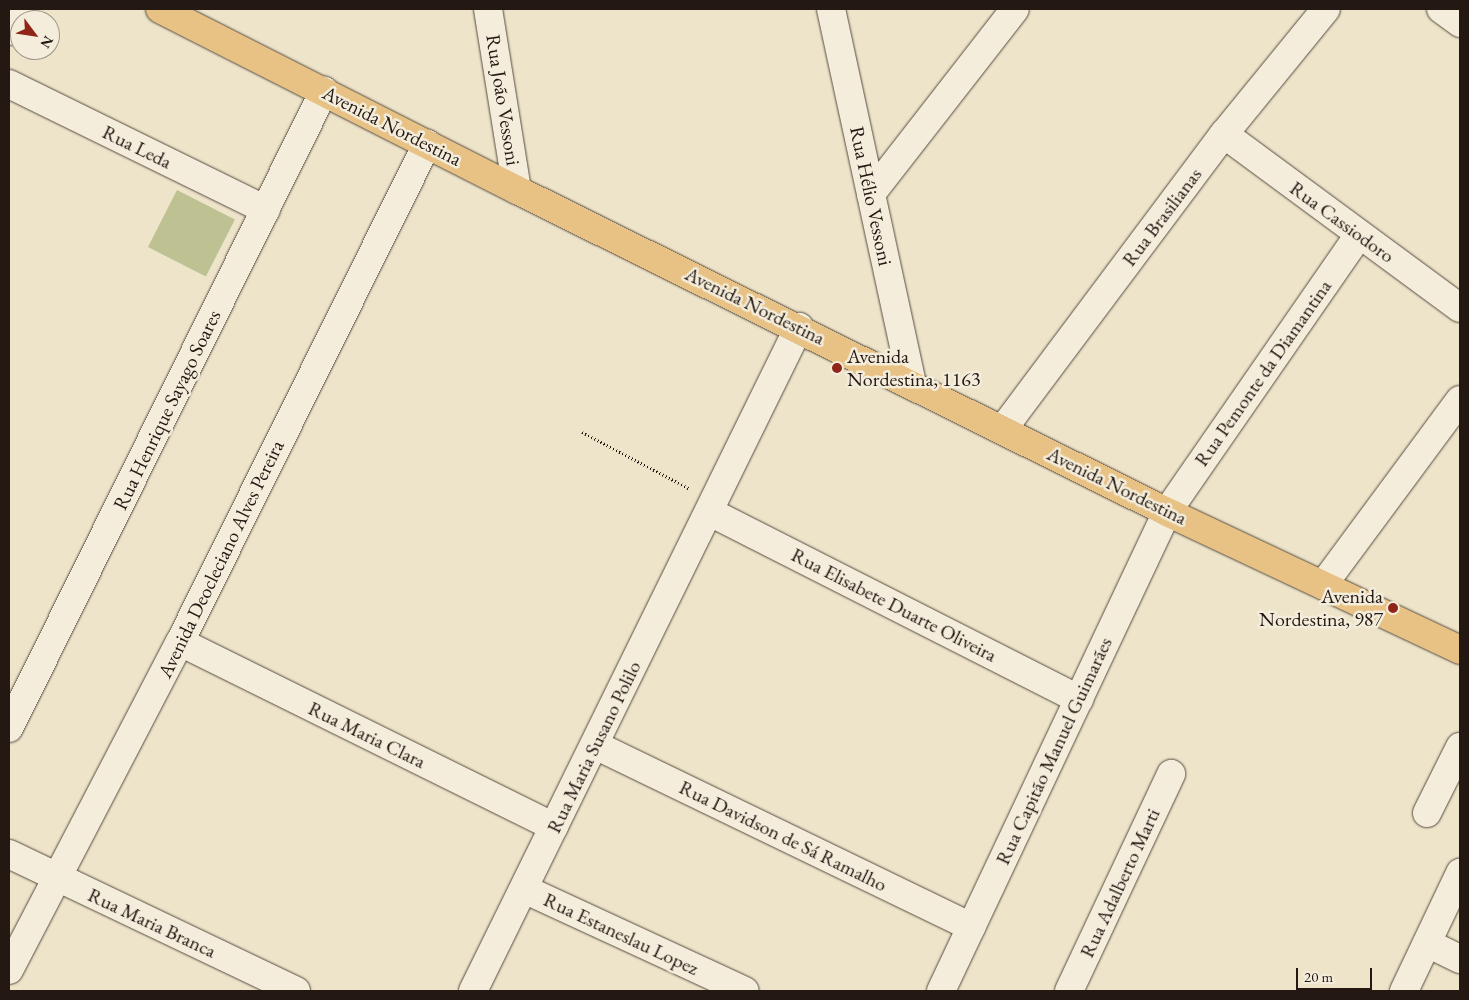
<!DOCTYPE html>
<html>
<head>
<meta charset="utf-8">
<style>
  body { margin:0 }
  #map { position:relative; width:1469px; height:1000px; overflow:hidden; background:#eee4c9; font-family:"EB Garamond",serif }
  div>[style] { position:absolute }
  .green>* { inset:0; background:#bec293; transform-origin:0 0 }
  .path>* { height:3px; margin-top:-1.5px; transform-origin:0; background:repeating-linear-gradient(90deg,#231812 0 1px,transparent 0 3.5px) }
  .roads { filter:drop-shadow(0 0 1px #564b40) drop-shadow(0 0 1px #564b40) }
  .minor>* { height:28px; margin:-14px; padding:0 14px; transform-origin:14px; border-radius:14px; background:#f4eddc }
  .major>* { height:28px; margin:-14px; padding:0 14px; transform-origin:14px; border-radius:14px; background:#e7c284 }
  .dots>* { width:14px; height:14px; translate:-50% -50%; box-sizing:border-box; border:2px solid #f4eddc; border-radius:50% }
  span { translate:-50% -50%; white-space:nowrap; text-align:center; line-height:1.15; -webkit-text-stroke:5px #f4eddc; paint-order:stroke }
  .street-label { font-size:20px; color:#231812 }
  .poi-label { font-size:20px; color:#231812 }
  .left { translate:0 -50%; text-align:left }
  .right { translate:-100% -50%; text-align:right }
  .frame { position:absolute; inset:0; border:10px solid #231812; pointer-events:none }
  .north { position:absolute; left:10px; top:10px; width:50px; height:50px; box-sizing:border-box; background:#f4eddc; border:1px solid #a0988b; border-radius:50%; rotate:121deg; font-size:14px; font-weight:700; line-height:20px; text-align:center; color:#231812 }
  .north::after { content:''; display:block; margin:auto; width:18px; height:22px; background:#8f2418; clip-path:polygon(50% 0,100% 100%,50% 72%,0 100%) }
  .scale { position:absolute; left:1296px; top:968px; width:76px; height:22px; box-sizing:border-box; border:2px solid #231812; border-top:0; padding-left:6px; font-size:15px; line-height:18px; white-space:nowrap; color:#231812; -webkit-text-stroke:4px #f4eddc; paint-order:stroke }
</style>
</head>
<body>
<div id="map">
  <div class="green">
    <i style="left:177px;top:190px;width:65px;height:64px;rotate:27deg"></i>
  </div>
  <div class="path">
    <i style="left:582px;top:432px;width:122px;rotate:27.8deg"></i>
  </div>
  <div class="roads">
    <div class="minor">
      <i style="left:488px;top:9px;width:183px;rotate:80.9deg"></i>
      <i style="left:831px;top:9px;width:383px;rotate:77.8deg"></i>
      <i style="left:1441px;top:9px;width:24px;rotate:36deg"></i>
      <i style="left:9px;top:31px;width:24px;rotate:-66deg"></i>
      <i style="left:9px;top:84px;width:286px;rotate:26.1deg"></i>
      <i style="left:1224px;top:134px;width:293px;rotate:36.4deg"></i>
      <i style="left:871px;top:194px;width:234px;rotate:-52.1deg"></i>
      <i style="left:1003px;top:429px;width:369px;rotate:-53.2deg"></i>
      <i style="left:1224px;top:134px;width:161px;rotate:-50.8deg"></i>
      <i style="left:710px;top:512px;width:414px;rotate:26.9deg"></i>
      <i style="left:1323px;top:585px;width:230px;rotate:-53.5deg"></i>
      <i style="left:180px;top:642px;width:417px;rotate:26.3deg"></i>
      <i style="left:9px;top:728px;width:711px;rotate:-63.69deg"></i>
      <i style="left:595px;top:745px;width:418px;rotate:25.8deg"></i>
      <i style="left:1427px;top:813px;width:74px;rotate:-63.4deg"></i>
      <i style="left:9px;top:854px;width:318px;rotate:25.5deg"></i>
      <i style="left:524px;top:889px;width:243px;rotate:24.8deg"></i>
      <i style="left:1427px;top:943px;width:37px;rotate:26deg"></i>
      <i style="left:9px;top:970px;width:370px;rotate:-62.5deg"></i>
      <i style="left:180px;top:642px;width:556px;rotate:-63.62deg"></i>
      <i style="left:473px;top:991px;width:740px;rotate:-63.85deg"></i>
      <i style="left:941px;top:991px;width:530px;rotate:-64.74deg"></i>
      <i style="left:1167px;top:512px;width:337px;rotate:-55.3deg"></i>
      <i style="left:1069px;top:991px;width:240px;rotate:-64.8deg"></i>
      <i style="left:1404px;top:991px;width:131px;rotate:-64.6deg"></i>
    </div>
    <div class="major">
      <i style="left:160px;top:9px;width:400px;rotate:26.9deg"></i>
      <i style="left:517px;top:190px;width:725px;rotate:26.35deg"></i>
      <i style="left:1167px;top:512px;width:324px;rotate:25.2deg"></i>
    </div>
  </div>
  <div class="dots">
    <i style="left:837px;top:368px;background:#8f2418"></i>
    <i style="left:1393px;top:608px;background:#8f2418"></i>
  </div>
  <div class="street-label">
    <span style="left:503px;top:100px;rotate:81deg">Rua João Vessoni</span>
    <span style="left:392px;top:126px;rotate:27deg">Avenida Nordestina</span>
    <span style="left:137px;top:147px;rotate:26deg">Rua Leda</span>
    <span style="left:871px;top:196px;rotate:78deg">Rua Hélio Vessoni</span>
    <span style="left:1162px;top:217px;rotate:-53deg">Rua Brasilianas</span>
    <span style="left:1342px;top:222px;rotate:36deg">Rua Cassiodoro</span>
    <span style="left:755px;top:306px;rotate:26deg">Avenida Nordestina</span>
    <span style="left:1263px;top:373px;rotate:-55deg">Rua Pemonte da Diamantina</span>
    <span style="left:167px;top:410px;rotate:-64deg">Rua Henrique Sayago Soares</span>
    <span style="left:1117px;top:486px;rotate:26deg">Avenida Nordestina</span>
    <span style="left:221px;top:559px;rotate:-64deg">Avenida Deocleciano Alves Pereira</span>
    <span style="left:894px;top:605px;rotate:27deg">Rua Elisabete Duarte Oliveira</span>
    <span style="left:367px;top:735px;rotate:26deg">Rua Maria Clara</span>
    <span style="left:594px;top:747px;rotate:-64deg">Rua Maria Susano Polilo</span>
    <span style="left:1054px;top:751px;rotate:-65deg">Rua Capitão Manuel Guimarães</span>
    <span style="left:783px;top:836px;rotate:26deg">Rua Davidson de Sá Ramalho</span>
    <span style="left:1120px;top:883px;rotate:-65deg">Rua Adalberto Marti</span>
    <span style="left:152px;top:923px;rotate:25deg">Rua Maria Branca</span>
    <span style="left:621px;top:934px;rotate:25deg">Rua Estaneslau Lopez</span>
  </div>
  <div class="poi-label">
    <span class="left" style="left:847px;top:368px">Avenida<br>Nordestina, 1163</span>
    <span class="right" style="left:1383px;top:608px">Avenida<br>Nordestina, 987</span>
  </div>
  <div class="frame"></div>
  <div class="north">N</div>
  <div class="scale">20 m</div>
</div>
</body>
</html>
